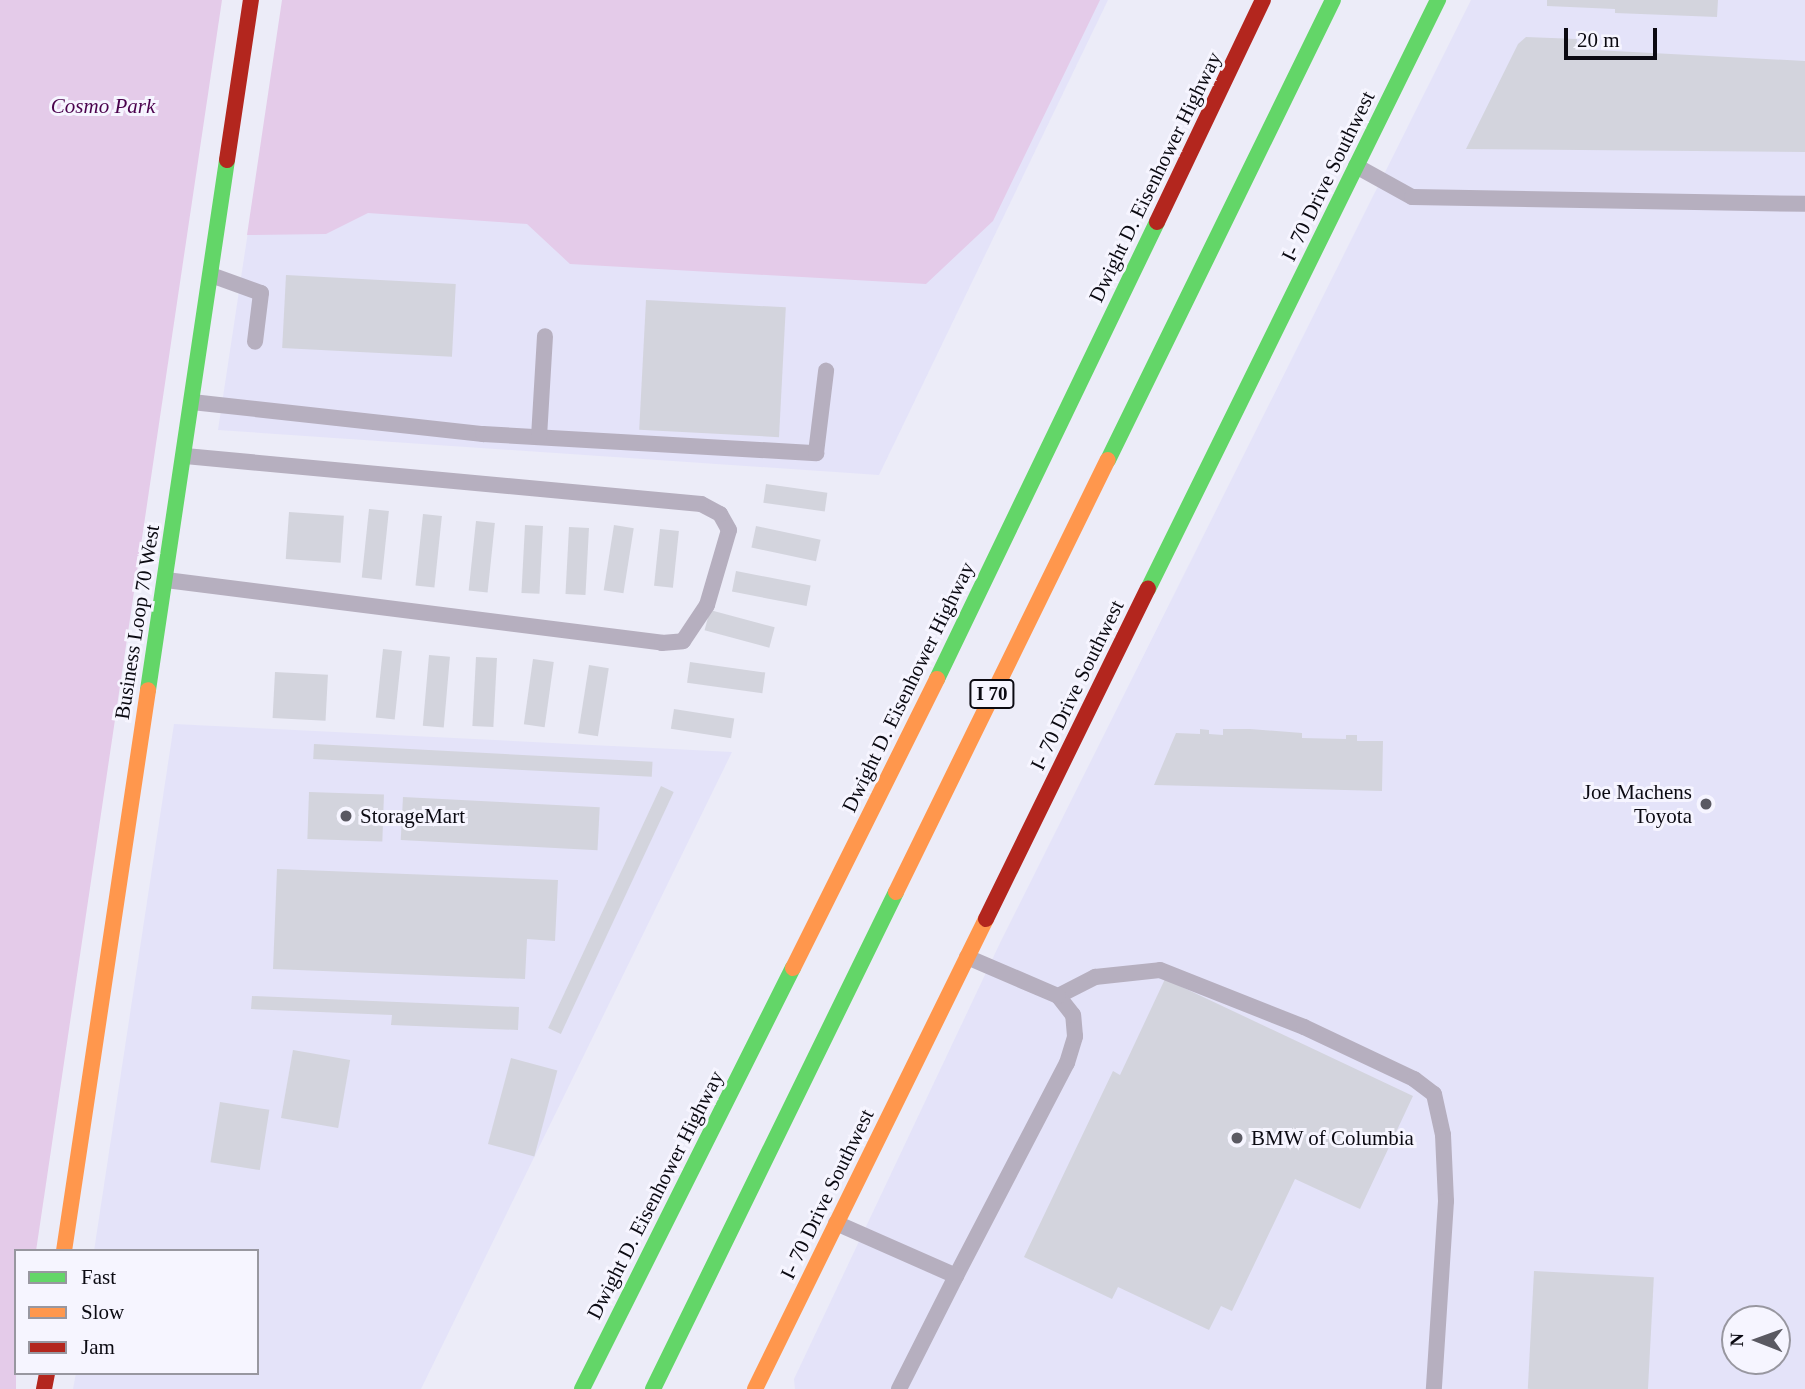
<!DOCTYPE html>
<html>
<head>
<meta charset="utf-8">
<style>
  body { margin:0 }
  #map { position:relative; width:1805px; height:1389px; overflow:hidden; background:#ececf8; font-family:Georgia,serif }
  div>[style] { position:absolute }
  .built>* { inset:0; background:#e4e3f9 }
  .green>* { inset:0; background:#e4cbe9 }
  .building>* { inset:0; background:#d3d4dd; transform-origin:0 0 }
  .lane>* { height:16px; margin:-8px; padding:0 8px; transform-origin:8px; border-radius:8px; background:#b6afbf }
  .fast>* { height:16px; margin:-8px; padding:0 8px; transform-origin:8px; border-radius:8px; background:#63d668 }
  .slow>* { height:16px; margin:-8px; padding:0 8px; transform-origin:8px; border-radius:8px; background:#ff974d }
  .jam>* { height:16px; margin:-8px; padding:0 8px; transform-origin:8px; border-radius:8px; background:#b3261e }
  .dots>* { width:19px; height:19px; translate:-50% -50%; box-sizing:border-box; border:4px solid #f6f5ff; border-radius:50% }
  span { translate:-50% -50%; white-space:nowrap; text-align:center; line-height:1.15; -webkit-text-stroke:6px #f6f5ff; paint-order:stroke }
  .shield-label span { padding:2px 5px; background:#f6f5ff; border:2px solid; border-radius:5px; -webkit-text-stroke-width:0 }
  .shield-label { font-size:19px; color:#0b0a12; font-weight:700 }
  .park-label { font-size:21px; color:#4b034d; font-style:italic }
  .street-label { font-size:21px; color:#0b0a12 }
  .poi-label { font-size:21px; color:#0b0a12 }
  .right { translate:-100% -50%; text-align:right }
  .left { translate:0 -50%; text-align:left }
  .legend { position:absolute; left:14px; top:1249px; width:245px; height:126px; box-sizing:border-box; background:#f6f5ff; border:2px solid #9897a0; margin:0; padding:9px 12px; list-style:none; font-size:21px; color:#0b0a12 }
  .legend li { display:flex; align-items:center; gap:14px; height:35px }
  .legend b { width:35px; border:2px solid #9897a0 }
  .north { position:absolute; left:1721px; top:1305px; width:70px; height:70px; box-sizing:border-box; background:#f6f5ff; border:2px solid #9897a0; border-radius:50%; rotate:271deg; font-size:19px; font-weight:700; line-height:28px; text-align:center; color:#0b0a12 }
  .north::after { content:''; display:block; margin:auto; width:24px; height:32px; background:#5a5962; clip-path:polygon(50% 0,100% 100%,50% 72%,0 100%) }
  .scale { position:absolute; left:1564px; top:28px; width:93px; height:32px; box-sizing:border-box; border:4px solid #0b0a12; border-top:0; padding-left:9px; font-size:21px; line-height:24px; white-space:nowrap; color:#0b0a12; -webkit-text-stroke:5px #f6f5ff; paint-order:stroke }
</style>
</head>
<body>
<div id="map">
  <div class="built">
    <i style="clip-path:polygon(283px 0,1108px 0,879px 475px,218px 430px)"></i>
    <i style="clip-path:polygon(evenodd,1471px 0,1805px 0,1805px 1389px,795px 1389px,794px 1379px,1000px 943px,1471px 0,1735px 1319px,1777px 1319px,1777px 1361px,1735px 1361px,1735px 1319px)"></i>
    <i style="clip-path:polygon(174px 724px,732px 752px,421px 1389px,73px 1389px,76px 1373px,257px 1373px,257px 1251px,94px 1251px)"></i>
  </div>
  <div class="green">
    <i style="clip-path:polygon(0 0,222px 0,36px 1251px,16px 1251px,16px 1389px,0 1389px)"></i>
    <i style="clip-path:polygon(282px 0,1100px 0,993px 221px,926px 284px,570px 264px,527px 224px,368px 213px,326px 234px,247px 235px)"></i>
  </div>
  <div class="building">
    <i style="clip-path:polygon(1547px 0,1718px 0,1717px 17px,1615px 13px,1615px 9px,1547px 6px)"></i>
    <i style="clip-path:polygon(1526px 37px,1577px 39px,1576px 49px,1805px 61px,1805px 152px,1466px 149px,1518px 44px)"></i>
    <i style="left:286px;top:275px;width:170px;height:73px;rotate:3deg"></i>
    <i style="left:646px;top:300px;width:140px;height:130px;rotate:3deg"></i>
    <i style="left:766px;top:484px;width:62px;height:19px;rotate:8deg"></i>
    <i style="left:369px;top:509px;width:20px;height:69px;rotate:6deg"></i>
    <i style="left:289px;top:512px;width:55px;height:47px;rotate:4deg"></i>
    <i style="left:423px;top:514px;width:19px;height:72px;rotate:6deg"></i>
    <i style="left:476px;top:521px;width:19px;height:70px;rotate:6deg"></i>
    <i style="left:525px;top:525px;width:18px;height:68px;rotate:3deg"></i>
    <i style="left:614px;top:525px;width:20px;height:66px;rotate:9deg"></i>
    <i style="left:756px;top:526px;width:66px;height:22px;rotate:12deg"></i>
    <i style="left:569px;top:527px;width:20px;height:67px;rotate:3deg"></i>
    <i style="left:660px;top:529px;width:19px;height:57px;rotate:6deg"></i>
    <i style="left:736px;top:571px;width:76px;height:21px;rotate:11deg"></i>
    <i style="left:710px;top:610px;width:67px;height:21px;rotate:15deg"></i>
    <i style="left:383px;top:649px;width:19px;height:69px;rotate:6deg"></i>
    <i style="left:429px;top:655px;width:21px;height:71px;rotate:5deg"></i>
    <i style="left:476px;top:657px;width:21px;height:69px;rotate:3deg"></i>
    <i style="left:533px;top:659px;width:21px;height:66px;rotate:8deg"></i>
    <i style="left:690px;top:662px;width:76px;height:21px;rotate:8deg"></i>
    <i style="left:589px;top:665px;width:20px;height:69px;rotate:9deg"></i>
    <i style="left:275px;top:672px;width:53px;height:46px;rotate:3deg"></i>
    <i style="left:674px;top:709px;width:61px;height:20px;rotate:9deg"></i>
    <i style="clip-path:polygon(1200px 729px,1209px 730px,1209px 734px,1223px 735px,1223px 729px,1250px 729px,1302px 733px,1302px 738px,1346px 739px,1346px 735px,1357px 735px,1357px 741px,1383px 741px,1382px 791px,1154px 785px,1176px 733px,1200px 734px)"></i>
    <i style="left:314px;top:744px;width:339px;height:15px;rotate:3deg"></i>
    <i style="left:661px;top:786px;width:14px;height:267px;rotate:25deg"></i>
    <i style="left:309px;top:792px;width:75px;height:47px;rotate:2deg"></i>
    <i style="left:403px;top:797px;width:197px;height:43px;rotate:3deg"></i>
    <i style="clip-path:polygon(277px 869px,558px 880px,555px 941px,527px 939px,525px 979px,273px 969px)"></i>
    <i style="clip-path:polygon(1165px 979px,1413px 1096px,1360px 1209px,1295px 1179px,1232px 1311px,1221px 1306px,1209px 1330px,1118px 1287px,1112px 1299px,1024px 1257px,1113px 1071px,1120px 1075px)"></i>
    <i style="clip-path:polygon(252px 996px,519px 1007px,518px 1030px,391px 1025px,392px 1015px,251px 1009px)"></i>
    <i style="left:293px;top:1050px;width:58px;height:69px;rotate:10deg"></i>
    <i style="left:511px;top:1058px;width:48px;height:89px;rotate:15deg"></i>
    <i style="left:220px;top:1102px;width:50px;height:61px;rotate:9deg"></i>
    <i style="left:1534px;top:1271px;width:120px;height:118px;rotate:3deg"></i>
  </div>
  <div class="lane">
    <i style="left:1356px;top:166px;width:64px;rotate:29deg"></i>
    <i style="left:1412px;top:197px;width:393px;rotate:1deg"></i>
    <i style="left:211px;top:275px;width:53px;rotate:19.8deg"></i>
    <i style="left:261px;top:293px;width:49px;rotate:97deg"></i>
    <i style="left:192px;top:402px;width:293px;rotate:6.3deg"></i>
    <i style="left:483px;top:434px;width:334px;rotate:3.3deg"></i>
    <i style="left:816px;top:453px;width:83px;rotate:-83deg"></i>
    <i style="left:539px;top:437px;width:101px;rotate:-86.6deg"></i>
    <i style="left:166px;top:580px;width:500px;rotate:7.2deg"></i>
    <i style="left:662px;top:643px;width:21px;rotate:-5deg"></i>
    <i style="left:683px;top:641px;width:43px;rotate:-56.3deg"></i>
    <i style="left:707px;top:605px;width:78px;rotate:-73.7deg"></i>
    <i style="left:729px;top:530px;width:18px;rotate:-119deg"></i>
    <i style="left:720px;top:514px;width:21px;rotate:-152deg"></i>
    <i style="left:701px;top:504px;width:518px;rotate:-174.69deg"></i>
    <i style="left:1058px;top:996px;width:42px;rotate:-27.2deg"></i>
    <i style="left:1095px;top:977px;width:65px;rotate:-6.1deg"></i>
    <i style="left:1160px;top:970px;width:155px;rotate:21.6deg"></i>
    <i style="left:1304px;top:1027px;width:122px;rotate:25.3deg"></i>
    <i style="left:1414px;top:1079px;width:25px;rotate:37deg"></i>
    <i style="left:1434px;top:1094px;width:42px;rotate:77.6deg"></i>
    <i style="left:1443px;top:1135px;width:66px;rotate:87.4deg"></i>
    <i style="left:1446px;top:1201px;width:188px;rotate:93.7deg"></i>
    <i style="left:836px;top:1223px;width:131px;rotate:23.8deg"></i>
    <i style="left:956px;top:1276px;width:240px;rotate:-62.5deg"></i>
    <i style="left:1067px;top:1063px;width:28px;rotate:-73deg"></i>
    <i style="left:1075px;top:1036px;width:21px;rotate:-95deg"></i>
    <i style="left:1073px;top:1015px;width:24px;rotate:-128deg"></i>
    <i style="left:1058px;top:996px;width:99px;rotate:-156.8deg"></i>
    <i style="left:899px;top:1389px;width:127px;rotate:-63.2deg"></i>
  </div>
  <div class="fast">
    <i style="left:1108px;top:460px;width:512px;rotate:-63.94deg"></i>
    <i style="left:1148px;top:589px;width:657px;rotate:-63.79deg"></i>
    <i style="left:937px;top:679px;width:507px;rotate:-64.29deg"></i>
    <i style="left:148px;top:690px;width:536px;rotate:-81.52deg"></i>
    <i style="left:582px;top:1389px;width:471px;rotate:-63.4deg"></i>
    <i style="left:653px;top:1389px;width:553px;rotate:-63.94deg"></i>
  </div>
  <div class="slow">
    <i style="left:896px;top:892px;width:481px;rotate:-63.9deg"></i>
    <i style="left:793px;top:968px;width:323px;rotate:-63.5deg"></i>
    <i style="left:64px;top:1251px;width:567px;rotate:-81.48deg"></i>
    <i style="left:755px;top:1389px;width:524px;rotate:-63.83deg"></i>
  </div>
  <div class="jam">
    <i style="left:227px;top:160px;width:162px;rotate:-81.5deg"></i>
    <i style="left:1157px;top:222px;width:246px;rotate:-64.5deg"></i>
    <i style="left:986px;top:919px;width:368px;rotate:-63.9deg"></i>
    <i style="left:44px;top:1389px;width:16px;rotate:-79deg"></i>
  </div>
  <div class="dots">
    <i style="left:1706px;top:804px;background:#5a5962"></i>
    <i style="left:346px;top:816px;background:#5a5962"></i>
    <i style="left:1237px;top:1138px;background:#5a5962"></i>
  </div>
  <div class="shield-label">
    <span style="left:992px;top:694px">I 70</span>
  </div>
  <div class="park-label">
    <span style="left:103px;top:106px">Cosmo Park</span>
  </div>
  <div class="street-label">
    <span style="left:1328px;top:176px;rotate:-64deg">I- 70 Drive Southwest</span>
    <span style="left:1155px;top:177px;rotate:-64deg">Dwight D. Eisenhower Highway</span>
    <span style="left:137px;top:622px;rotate:-81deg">Business Loop 70 West</span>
    <span style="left:1077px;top:685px;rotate:-64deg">I- 70 Drive Southwest</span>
    <span style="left:908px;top:687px;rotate:-64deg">Dwight D. Eisenhower Highway</span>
    <span style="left:827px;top:1194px;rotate:-64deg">I- 70 Drive Southwest</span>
    <span style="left:655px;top:1195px;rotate:-63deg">Dwight D. Eisenhower Highway</span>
  </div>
  <div class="poi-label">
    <span class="right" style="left:1692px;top:804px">Joe Machens<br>Toyota</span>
    <span class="left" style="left:360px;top:816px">StorageMart</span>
    <span class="left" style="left:1251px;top:1138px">BMW of Columbia</span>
  </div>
  <ul class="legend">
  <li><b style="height:9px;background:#63d668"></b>Fast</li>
  <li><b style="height:9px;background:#ff974d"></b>Slow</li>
  <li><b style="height:9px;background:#b3261e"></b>Jam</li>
  </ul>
  <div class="north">N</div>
  <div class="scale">20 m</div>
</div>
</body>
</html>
